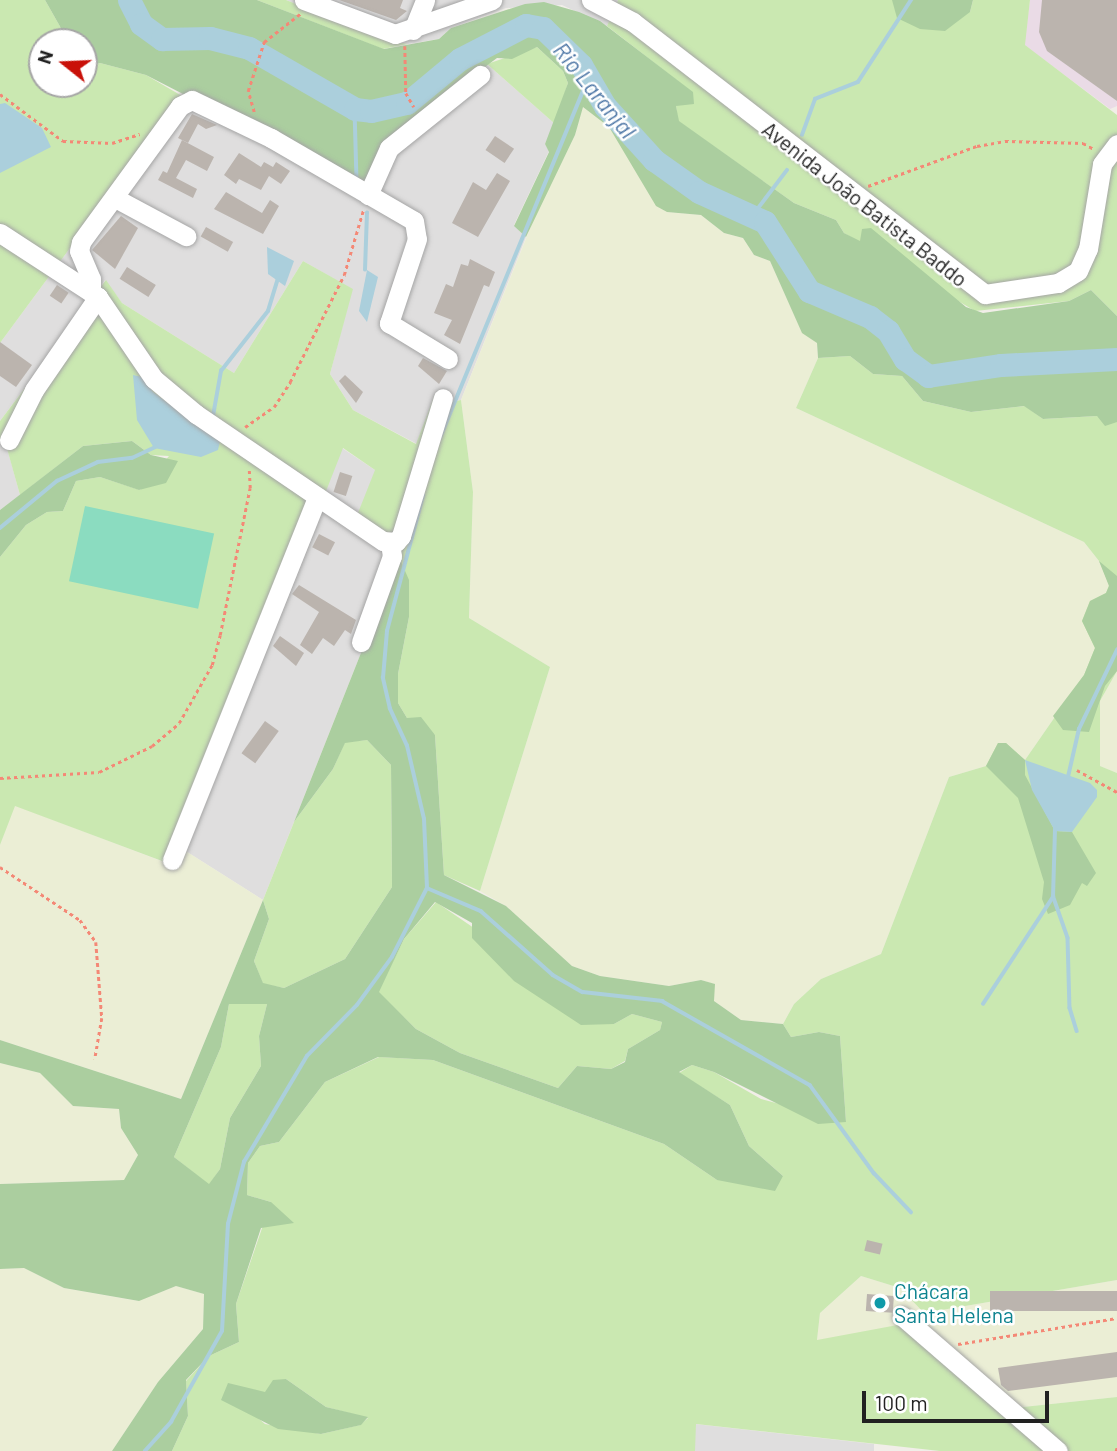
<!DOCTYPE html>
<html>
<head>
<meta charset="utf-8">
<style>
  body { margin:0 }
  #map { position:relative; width:1117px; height:1451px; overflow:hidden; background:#f1eee8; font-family:Barlow,sans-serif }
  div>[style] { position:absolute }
  .residential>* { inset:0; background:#dfdede }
  .industrial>* { inset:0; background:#eadbe6 }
  .farmland>* { inset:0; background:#ebeed5 }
  .grass>* { inset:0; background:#cae8b1 }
  .forest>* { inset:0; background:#abce9f }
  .pitch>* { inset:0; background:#8bdcc0; transform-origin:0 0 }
  .water>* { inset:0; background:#abcfdc }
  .stream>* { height:3.5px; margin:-1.75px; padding:0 1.75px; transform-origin:1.75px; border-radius:1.75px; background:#abcfdc }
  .river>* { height:23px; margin:-11.5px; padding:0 11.5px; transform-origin:11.5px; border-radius:11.5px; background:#abcfdc }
  .building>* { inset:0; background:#bbb4ae; transform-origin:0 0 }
  .path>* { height:2.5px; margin-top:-1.25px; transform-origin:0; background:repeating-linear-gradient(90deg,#f48876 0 3.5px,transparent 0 7px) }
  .roads { filter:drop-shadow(0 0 2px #a5a5a5) drop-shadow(0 0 2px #a5a5a5) }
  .minor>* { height:19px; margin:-9.5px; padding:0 9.5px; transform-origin:9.5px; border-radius:9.5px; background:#fff }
  .dots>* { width:19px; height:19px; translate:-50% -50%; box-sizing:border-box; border:4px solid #fff; border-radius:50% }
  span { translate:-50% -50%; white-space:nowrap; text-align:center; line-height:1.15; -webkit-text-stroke:5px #fff; paint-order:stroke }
  .street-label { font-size:21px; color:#212121 }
  .culture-label { font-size:21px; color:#0d838f }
  .left { translate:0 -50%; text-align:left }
  .water-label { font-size:23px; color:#4e77a6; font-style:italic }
  .north { position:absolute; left:28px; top:28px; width:70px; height:70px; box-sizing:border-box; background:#fff; border:2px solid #a6a6a6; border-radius:50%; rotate:288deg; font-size:19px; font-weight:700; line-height:28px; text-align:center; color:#212121 }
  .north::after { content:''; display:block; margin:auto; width:24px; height:32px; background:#c91109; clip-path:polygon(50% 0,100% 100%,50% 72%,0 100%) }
  .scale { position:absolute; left:862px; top:1391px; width:187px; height:32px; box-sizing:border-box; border:4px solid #212121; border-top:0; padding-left:9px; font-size:21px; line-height:24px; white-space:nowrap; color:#212121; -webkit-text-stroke:5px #fff; paint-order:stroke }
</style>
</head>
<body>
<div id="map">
  <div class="residential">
    <i style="clip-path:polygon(286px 0,618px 0,607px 26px,562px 5px,506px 8px,451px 28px,439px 39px,408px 44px,387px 40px)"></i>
    <i style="clip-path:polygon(487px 64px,555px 124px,545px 144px,549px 151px,514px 225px,526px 237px,461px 400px,452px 402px,435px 395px,417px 444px,353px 410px,330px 374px,352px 289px,303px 261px,234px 373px,122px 303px,105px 280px,0 421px,0 343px,182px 96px,430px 108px)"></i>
    <i style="clip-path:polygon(0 440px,6px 444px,20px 495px,0 510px)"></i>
    <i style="clip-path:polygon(342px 448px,375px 470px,399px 557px,263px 900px,184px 850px)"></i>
    <i style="clip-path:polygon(695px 1424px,874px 1444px,874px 1451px,695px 1451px)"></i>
  </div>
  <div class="industrial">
    <i style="clip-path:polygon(1030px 0,1117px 0,1117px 106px,1110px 109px,1024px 45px)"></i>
  </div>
  <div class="farmland">
    <i style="clip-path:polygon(582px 106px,609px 127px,657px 206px,667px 212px,701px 215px,724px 233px,743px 238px,754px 255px,770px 261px,802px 332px,817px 343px,818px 358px,796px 408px,1084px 542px,1099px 561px,1109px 585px,1106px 593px,1090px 601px,1095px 648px,1084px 675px,1025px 760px,1006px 743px,986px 766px,949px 777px,881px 954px,821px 979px,794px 1004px,783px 1024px,741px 1020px,714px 1001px,714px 984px,701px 980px,669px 986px,600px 976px,572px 966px,506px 906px,480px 891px,550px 667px,469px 618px,473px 492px,461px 400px,538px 209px,575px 135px)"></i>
    <i style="clip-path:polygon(1117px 671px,1117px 773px,1100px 766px,1100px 701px)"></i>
    <i style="clip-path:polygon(14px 805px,177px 867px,184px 850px,263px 900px,181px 1099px,0 1040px,0 845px)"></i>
    <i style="clip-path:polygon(0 1063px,40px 1073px,73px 1106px,119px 1109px,121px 1128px,138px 1155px,124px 1180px,0 1184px)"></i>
    <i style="clip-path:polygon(24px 1268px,64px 1288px,138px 1301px,176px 1286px,204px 1294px,203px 1329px,158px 1382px,112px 1451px,0 1451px,0 1269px)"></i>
    <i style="clip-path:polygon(861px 1276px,900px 1288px,924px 1313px,1117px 1280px,1117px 1397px,1003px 1409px,817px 1340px,820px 1313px)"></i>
  </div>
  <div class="grass">
    <i style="clip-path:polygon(0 0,45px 0,62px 30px,61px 42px,42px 42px,42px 84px,84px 84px,84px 68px,100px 63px,146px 75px,182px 96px,0 343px)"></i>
    <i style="clip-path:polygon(257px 0,286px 0,387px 40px,408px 44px,383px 49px)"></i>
    <i style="clip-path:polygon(618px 0,920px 0,970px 12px,973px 0,1030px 0,1025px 45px,1117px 115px,1117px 316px,1091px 290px,1069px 301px,975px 311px,844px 233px,836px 220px,794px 203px,678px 121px,676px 106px,692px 92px,607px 26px)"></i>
    <i style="clip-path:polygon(537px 47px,563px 71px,568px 83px,555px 124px,487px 64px)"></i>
    <i style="clip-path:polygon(303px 261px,353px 289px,330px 374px,353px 410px,416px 444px,435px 394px,452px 402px,461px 400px,473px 492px,469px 618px,550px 667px,480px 891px,444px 875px,435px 735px,407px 718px,398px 703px,398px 674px,409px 617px,399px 557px,352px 528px,375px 470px,343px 448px,178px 867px,15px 806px,0 845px,0 557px,26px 525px,47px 512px,63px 511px,76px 481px,100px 477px,140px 490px,169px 456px,151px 455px,132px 441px,83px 446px,20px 495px,6px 445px,0 440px,0 421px,106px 280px,122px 303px,234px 373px)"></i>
    <i style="clip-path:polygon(evenodd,850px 356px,873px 374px,902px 376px,923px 401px,971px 412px,1025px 406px,1043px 419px,1097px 416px,1117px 422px,1117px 408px,1117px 671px,1100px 701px,1100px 766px,1117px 773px,1117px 1280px,924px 1313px,900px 1288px,861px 1276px,820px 1313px,817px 1340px,903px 1324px,1003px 1409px,1117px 1397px,1117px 1451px,940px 1451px,696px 1424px,695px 1451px,172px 1451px,188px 1416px,186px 1381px,209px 1356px,239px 1342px,236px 1304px,271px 1202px,247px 1195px,248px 1163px,260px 1146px,279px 1142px,325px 1082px,379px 1057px,433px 1060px,664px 1144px,717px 1180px,783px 1176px,749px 1146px,730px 1105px,679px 1073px,692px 1065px,714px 1072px,761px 1099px,846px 1122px,840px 1036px,819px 1032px,791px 1037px,783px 1024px,794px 1004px,821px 979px,881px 954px,949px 777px,986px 766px,998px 743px,1006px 743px,1025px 760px,1084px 675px,1095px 648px,1082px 621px,1090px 601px,1106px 593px,1109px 585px,1099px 561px,1084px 542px,796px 408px,818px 358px,850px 356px,286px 1379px,326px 1407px,368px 1418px,360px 1425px,321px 1434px,265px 1424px,249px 1410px,266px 1392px,286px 1379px)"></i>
    <i style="clip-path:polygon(367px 740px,391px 765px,392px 887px,345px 959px,284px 988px,263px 984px,254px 961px,269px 919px,263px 900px,294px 822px,333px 769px,345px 742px)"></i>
    <i style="clip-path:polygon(436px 902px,614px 1024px,632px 1014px,662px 1022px,660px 1030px,628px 1049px,625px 1061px,611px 1069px,577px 1066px,558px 1088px,460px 1053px,416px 1029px,378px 992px,404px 939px)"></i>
    <i style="clip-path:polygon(229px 1004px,267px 1004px,259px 1036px,261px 1066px,230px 1118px,220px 1169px,209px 1185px,174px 1157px,221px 1047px)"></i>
  </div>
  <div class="forest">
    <i style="clip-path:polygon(45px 0,257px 0,384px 49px,439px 39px,451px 28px,525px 4px,544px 2px,579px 12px,600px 21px,693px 92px,694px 104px,676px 106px,679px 121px,794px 203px,836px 220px,844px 233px,860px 241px,862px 229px,871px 228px,966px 307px,983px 313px,1069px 301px,1091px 290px,1117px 316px,1117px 422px,1105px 426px,1097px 416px,1043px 419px,1024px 406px,971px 412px,923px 401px,902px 376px,873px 374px,850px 356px,818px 358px,817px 343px,802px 333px,770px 261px,754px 255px,743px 238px,724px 233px,701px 215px,667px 212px,656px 206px,609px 127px,583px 107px,575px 135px,526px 237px,514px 226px,549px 152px,545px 144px,568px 83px,563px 71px,537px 47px,512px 59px,497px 58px,430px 108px,366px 188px,146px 75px,100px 63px,84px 68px,84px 42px,61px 42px,62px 30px)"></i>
    <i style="clip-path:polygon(892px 0,973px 0,970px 12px,945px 31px,920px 29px,897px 18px)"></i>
    <i style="clip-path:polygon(132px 441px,151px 455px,178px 461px,166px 483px,139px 490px,100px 477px,76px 481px,63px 511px,47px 512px,26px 525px,0 557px,0 510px,83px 446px)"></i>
    <i style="clip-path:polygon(evenodd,399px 557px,409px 580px,409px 617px,398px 674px,398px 703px,407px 718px,421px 717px,435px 735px,444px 875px,506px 906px,572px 966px,600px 976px,669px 986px,701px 980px,715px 984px,714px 1001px,741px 1020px,783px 1024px,791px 1037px,819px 1032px,840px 1036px,846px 1122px,818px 1124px,714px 1072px,692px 1065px,679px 1072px,730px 1105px,749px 1146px,783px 1176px,775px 1191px,717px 1180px,664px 1144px,433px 1060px,378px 1057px,325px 1082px,279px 1142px,260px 1146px,248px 1163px,247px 1195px,271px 1202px,294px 1223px,261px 1228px,236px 1304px,239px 1342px,209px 1356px,186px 1380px,188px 1416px,172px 1451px,112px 1451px,158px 1382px,203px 1329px,204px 1294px,176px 1286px,139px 1301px,64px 1288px,24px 1268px,0 1269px,0 1184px,124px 1180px,138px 1155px,121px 1128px,119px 1109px,73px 1106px,40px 1073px,0 1063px,0 1040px,181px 1099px,263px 900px,269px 919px,254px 961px,263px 983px,284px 988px,345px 959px,392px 887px,391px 765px,367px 740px,345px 743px,333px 769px,294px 822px,399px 557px,435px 902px,472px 923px,472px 938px,514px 981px,581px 1025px,614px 1024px,632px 1014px,662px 1022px,660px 1030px,628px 1049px,625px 1062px,611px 1069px,577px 1066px,558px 1088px,460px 1053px,416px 1029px,379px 992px,404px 939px,435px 902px,399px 557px,229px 1004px,267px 1004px,259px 1036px,261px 1066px,230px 1118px,220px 1169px,209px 1184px,174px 1157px,221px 1047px,229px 1004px)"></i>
    <i style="clip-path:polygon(1099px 561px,1117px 576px,1117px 671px,1105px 686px,1089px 732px,1063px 730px,1053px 716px,1084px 675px,1095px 648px,1082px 621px,1090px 601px,1106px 593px,1109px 586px)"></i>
    <i style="clip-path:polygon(998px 743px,1006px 743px,1025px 760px,1025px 775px,1055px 831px,1072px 832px,1096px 873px,1087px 886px,1082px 883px,1070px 905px,1048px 914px,1042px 899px,1044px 882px,1018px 798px,986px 766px)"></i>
    <i style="clip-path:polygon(286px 1379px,326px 1407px,368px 1417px,361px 1425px,321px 1434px,278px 1429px,221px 1400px,228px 1383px,265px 1392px,273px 1380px)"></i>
  </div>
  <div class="pitch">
    <i style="left:85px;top:506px;width:132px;height:77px;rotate:12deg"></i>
  </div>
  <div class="water">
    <i style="clip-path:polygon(5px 103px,42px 128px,51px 147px,0 173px,0 104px)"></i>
    <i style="clip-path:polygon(267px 247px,294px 261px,285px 286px,268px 274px)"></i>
    <i style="clip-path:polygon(367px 270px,378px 277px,367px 322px,359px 311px)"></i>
    <i style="clip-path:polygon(133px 375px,142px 377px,153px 392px,220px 441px,218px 450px,201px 457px,154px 448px,137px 420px)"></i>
    <i style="clip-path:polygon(1025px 760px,1090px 783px,1097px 790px,1097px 797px,1072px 832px,1055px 831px,1032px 790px)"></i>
  </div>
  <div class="stream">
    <i style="left:355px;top:109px;width:71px;rotate:88.4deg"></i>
    <i style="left:802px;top:135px;width:38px;rotate:-70deg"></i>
    <i style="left:815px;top:99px;width:46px;rotate:-21.6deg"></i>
    <i style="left:858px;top:82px;width:98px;rotate:-57.1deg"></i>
    <i style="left:753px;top:215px;width:56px;rotate:-52.9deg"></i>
    <i style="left:365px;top:270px;width:57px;rotate:-88deg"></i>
    <i style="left:213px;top:416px;width:46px;rotate:-79.9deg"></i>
    <i style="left:221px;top:371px;width:76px;rotate:-51.9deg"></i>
    <i style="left:268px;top:311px;width:34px;rotate:-73deg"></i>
    <i style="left:440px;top:438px;width:391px;rotate:-67.6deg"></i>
    <i style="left:0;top:528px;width:74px;rotate:-39.5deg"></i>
    <i style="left:57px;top:481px;width:45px;rotate:-24.9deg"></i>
    <i style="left:98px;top:462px;width:34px;rotate:-7deg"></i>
    <i style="left:132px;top:458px;width:26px;rotate:-25deg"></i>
    <i style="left:1068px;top:777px;width:49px;rotate:-77.1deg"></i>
    <i style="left:1079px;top:729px;width:88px;rotate:-64.3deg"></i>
    <i style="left:427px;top:888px;width:59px;rotate:23.1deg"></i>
    <i style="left:481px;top:911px;width:96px;rotate:41.6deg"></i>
    <i style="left:553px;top:975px;width:34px;rotate:30deg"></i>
    <i style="left:583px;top:992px;width:80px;rotate:6.5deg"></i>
    <i style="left:662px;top:1001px;width:170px;rotate:29.6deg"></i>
    <i style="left:810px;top:1085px;width:109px;rotate:54deg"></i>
    <i style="left:874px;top:1173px;width:54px;rotate:46.5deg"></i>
    <i style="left:1054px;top:898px;width:42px;rotate:70.7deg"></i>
    <i style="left:1068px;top:938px;width:70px;rotate:88.4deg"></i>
    <i style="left:1070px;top:1008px;width:24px;rotate:73deg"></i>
    <i style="left:983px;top:1004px;width:128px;rotate:-56.8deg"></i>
    <i style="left:1053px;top:897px;width:69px;rotate:-88.3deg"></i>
    <i style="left:145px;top:1451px;width:39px;rotate:-48deg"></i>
    <i style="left:171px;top:1422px;width:104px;rotate:-60.7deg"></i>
    <i style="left:222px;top:1331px;width:107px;rotate:-86.8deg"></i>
    <i style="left:228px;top:1224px;width:64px;rotate:-75.5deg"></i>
    <i style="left:244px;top:1162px;width:123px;rotate:-59.3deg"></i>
    <i style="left:307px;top:1056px;width:71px;rotate:-45.6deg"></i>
    <i style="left:357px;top:1005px;width:59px;rotate:-53.9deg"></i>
    <i style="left:392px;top:957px;width:77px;rotate:-63.1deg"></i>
    <i style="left:427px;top:888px;width:69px;rotate:-92.5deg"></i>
    <i style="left:424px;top:819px;width:75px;rotate:-103.1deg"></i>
    <i style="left:407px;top:746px;width:41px;rotate:-114.7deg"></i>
    <i style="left:390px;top:709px;width:32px;rotate:-103deg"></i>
    <i style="left:383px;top:678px;width:47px;rotate:-85.1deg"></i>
    <i style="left:387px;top:631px;width:140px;rotate:-75.1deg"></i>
  </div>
  <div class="river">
    <i style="left:129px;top:0;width:27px;rotate:63deg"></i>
    <i style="left:141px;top:24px;width:26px;rotate:36deg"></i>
    <i style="left:162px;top:39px;width:48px;rotate:-1.2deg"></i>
    <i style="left:210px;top:38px;width:40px;rotate:14.4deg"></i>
    <i style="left:249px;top:48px;width:122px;rotate:29.9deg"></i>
    <i style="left:355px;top:109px;width:16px;rotate:7deg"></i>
    <i style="left:371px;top:111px;width:37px;rotate:-13deg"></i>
    <i style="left:407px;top:103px;width:69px;rotate:-39.7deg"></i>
    <i style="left:460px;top:59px;width:74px;rotate:-27.3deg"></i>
    <i style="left:526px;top:25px;width:17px;rotate:10deg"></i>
    <i style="left:543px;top:28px;width:53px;rotate:44.2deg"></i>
    <i style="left:581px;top:65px;width:48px;rotate:59.7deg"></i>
    <i style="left:605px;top:106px;width:73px;rotate:47.8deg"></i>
    <i style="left:654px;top:160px;width:55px;rotate:35.4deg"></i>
    <i style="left:699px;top:192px;width:72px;rotate:24.4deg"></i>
    <i style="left:765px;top:222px;width:82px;rotate:57.5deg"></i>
    <i style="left:809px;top:291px;width:66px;rotate:23.1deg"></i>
    <i style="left:870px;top:317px;width:23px;rotate:38deg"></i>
    <i style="left:888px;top:331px;width:33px;rotate:59deg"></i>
    <i style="left:905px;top:359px;width:29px;rotate:36deg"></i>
    <i style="left:928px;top:376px;width:74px;rotate:-8.6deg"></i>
    <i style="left:1001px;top:365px;width:116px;rotate:-3deg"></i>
  </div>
  <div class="building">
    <i style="clip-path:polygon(339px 0,403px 0,400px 8px,407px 11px,396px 20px)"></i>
    <i style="clip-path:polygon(1042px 0,1117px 0,1117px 101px,1047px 51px,1039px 32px)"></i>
    <i style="clip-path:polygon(192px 114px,217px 125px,206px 129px,198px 124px,188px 143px,178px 138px)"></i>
    <i style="left:495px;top:136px;width:23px;height:17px;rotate:34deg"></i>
    <i style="clip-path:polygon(182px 140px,214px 157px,207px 171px,186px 160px,176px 178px,197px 189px,193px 198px,158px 180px,163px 171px,167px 173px)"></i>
    <i style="clip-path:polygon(239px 153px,261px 167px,264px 162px,273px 167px,276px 162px,290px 171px,281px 184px,269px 176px,261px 190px,239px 179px,236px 184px,224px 175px)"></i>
    <i style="clip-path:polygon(497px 173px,510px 181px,478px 237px,452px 223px,473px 182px,486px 190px)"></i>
    <i style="clip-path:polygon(226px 192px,262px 213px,270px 200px,279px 206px,263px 234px,214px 209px)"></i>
    <i style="clip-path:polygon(121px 216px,138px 228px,115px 269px,92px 250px)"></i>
    <i style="left:206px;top:227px;width:31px;height:11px;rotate:29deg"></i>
    <i style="clip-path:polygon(470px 259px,495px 272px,489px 287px,484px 285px,460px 344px,444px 335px,452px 320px,434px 313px,446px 284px,453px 287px,461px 264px,468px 266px)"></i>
    <i style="left:127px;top:267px;width:34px;height:14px;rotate:32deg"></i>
    <i style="left:57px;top:285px;width:14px;height:13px;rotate:34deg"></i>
    <i style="clip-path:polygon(0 342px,32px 365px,16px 387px,0 376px)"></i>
    <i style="clip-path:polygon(423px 358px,447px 371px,439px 384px,418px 366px)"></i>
    <i style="clip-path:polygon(345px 375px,363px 392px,356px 403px,339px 381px)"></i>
    <i style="left:340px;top:472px;width:13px;height:21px;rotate:18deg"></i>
    <i style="left:319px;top:534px;width:18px;height:15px;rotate:27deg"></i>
    <i style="clip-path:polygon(299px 585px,356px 620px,351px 634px,345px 630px,334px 646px,323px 638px,312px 654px,300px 645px,319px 612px,292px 594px)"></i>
    <i style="clip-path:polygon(280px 636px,304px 653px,296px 666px,273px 646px)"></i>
    <i style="left:265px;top:721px;width:17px;height:40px;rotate:36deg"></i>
    <i style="left:867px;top:1240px;width:16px;height:11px;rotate:14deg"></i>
    <i style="left:1117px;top:1291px;width:20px;height:127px;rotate:90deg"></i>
    <i style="left:867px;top:1294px;width:27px;height:17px;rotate:4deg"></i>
    <i style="clip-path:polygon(1117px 1352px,1117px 1377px,1008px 1391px,1001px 1385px,998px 1368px)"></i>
  </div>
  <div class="path">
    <i style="left:405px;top:46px;width:47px;rotate:88.8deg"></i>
    <i style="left:406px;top:93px;width:16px;rotate:60deg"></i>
    <i style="left:0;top:94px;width:79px;rotate:36.7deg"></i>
    <i style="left:63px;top:141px;width:49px;rotate:2.3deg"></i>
    <i style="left:112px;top:143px;width:29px;rotate:-18deg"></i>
    <i style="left:254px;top:112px;width:22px;rotate:-106deg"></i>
    <i style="left:248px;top:91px;width:52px;rotate:-71.9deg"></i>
    <i style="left:264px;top:42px;width:46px;rotate:-37.9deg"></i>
    <i style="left:868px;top:186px;width:116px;rotate:-20.2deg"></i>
    <i style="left:977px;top:146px;width:28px;rotate:-10deg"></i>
    <i style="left:1005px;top:141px;width:78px;rotate:1.5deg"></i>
    <i style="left:1083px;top:143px;width:13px;rotate:29deg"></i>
    <i style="left:245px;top:427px;width:35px;rotate:-35deg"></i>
    <i style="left:274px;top:407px;width:30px;rotate:-57deg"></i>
    <i style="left:290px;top:382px;width:120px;rotate:-63.2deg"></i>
    <i style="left:344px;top:275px;width:67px;rotate:-73.5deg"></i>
    <i style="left:1077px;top:770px;width:46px;rotate:28.8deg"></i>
    <i style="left:0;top:778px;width:99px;rotate:-3.5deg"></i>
    <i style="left:99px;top:772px;width:59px;rotate:-26.1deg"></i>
    <i style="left:152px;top:746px;width:35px;rotate:-40deg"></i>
    <i style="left:179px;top:723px;width:67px;rotate:-60.4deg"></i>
    <i style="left:212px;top:665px;width:31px;rotate:-75deg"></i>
    <i style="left:220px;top:635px;width:150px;rotate:-78.5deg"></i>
    <i style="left:250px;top:488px;width:20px;rotate:-93deg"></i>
    <i style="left:0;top:867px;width:96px;rotate:33.5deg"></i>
    <i style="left:80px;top:920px;width:27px;rotate:54deg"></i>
    <i style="left:96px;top:942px;width:76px;rotate:85.5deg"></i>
    <i style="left:102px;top:1018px;width:42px;rotate:99.7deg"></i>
    <i style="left:958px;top:1344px;width:161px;rotate:-9.3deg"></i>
    <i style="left:1116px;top:1451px;width:4px;rotate:-76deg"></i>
  </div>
  <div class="roads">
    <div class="minor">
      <i style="left:304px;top:0;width:97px;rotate:20.5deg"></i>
      <i style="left:395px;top:34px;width:103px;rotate:-19.3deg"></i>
      <i style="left:591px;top:0;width:47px;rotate:27.6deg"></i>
      <i style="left:633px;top:22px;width:445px;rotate:37.7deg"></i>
      <i style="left:985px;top:294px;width:74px;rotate:-8.6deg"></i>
      <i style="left:1058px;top:283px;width:23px;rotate:-31deg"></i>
      <i style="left:1078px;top:271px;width:24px;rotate:-66deg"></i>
      <i style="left:1088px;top:249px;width:86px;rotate:-80.6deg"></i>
      <i style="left:1102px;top:164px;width:25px;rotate:-53deg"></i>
      <i style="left:413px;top:30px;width:32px;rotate:-68deg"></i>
      <i style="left:368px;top:195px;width:51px;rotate:-65.9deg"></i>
      <i style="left:389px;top:148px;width:117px;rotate:-38.7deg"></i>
      <i style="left:115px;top:198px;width:81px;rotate:28.2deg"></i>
      <i style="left:0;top:233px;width:117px;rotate:33.1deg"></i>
      <i style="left:98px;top:297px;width:99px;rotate:55.7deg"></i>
      <i style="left:154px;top:379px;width:55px;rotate:39.8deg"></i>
      <i style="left:196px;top:414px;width:226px;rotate:34.2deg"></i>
      <i style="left:383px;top:541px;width:13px;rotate:4deg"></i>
      <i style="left:396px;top:542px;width:8px;rotate:-50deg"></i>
      <i style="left:401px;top:536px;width:144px;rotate:-73.1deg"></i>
      <i style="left:91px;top:292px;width:13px;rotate:-90deg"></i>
      <i style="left:91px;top:279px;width:30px;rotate:-113deg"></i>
      <i style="left:79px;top:251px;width:9px;rotate:-77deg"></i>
      <i style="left:81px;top:242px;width:168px;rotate:-53.9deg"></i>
      <i style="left:180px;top:106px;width:13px;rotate:-27deg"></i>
      <i style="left:192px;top:100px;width:88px;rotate:25.7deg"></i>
      <i style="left:271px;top:138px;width:165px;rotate:30.1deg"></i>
      <i style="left:414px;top:221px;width:18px;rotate:81deg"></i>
      <i style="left:417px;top:239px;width:89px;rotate:108.4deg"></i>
      <i style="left:389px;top:323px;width:69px;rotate:31.4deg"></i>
      <i style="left:9px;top:440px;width:56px;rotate:-63.4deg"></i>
      <i style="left:34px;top:390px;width:113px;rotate:-55.5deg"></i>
      <i style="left:361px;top:642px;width:91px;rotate:-70.2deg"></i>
      <i style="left:392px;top:556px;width:13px;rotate:-99deg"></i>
      <i style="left:172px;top:860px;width:391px;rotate:-68.2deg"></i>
      <i style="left:902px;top:1316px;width:206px;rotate:40.9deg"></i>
    </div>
  </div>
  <div class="dots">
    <i style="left:880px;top:1303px;background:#0f9aa8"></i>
  </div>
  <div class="street-label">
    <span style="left:865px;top:204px;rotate:38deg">Avenida João Batista Baddo</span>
  </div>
  <div class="culture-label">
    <span class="left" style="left:894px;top:1303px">Chácara<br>Santa Helena</span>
  </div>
  <div class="water-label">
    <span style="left:595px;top:90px;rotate:51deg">Rio Laranjal</span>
  </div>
  <div class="north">N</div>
  <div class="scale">100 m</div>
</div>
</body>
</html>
